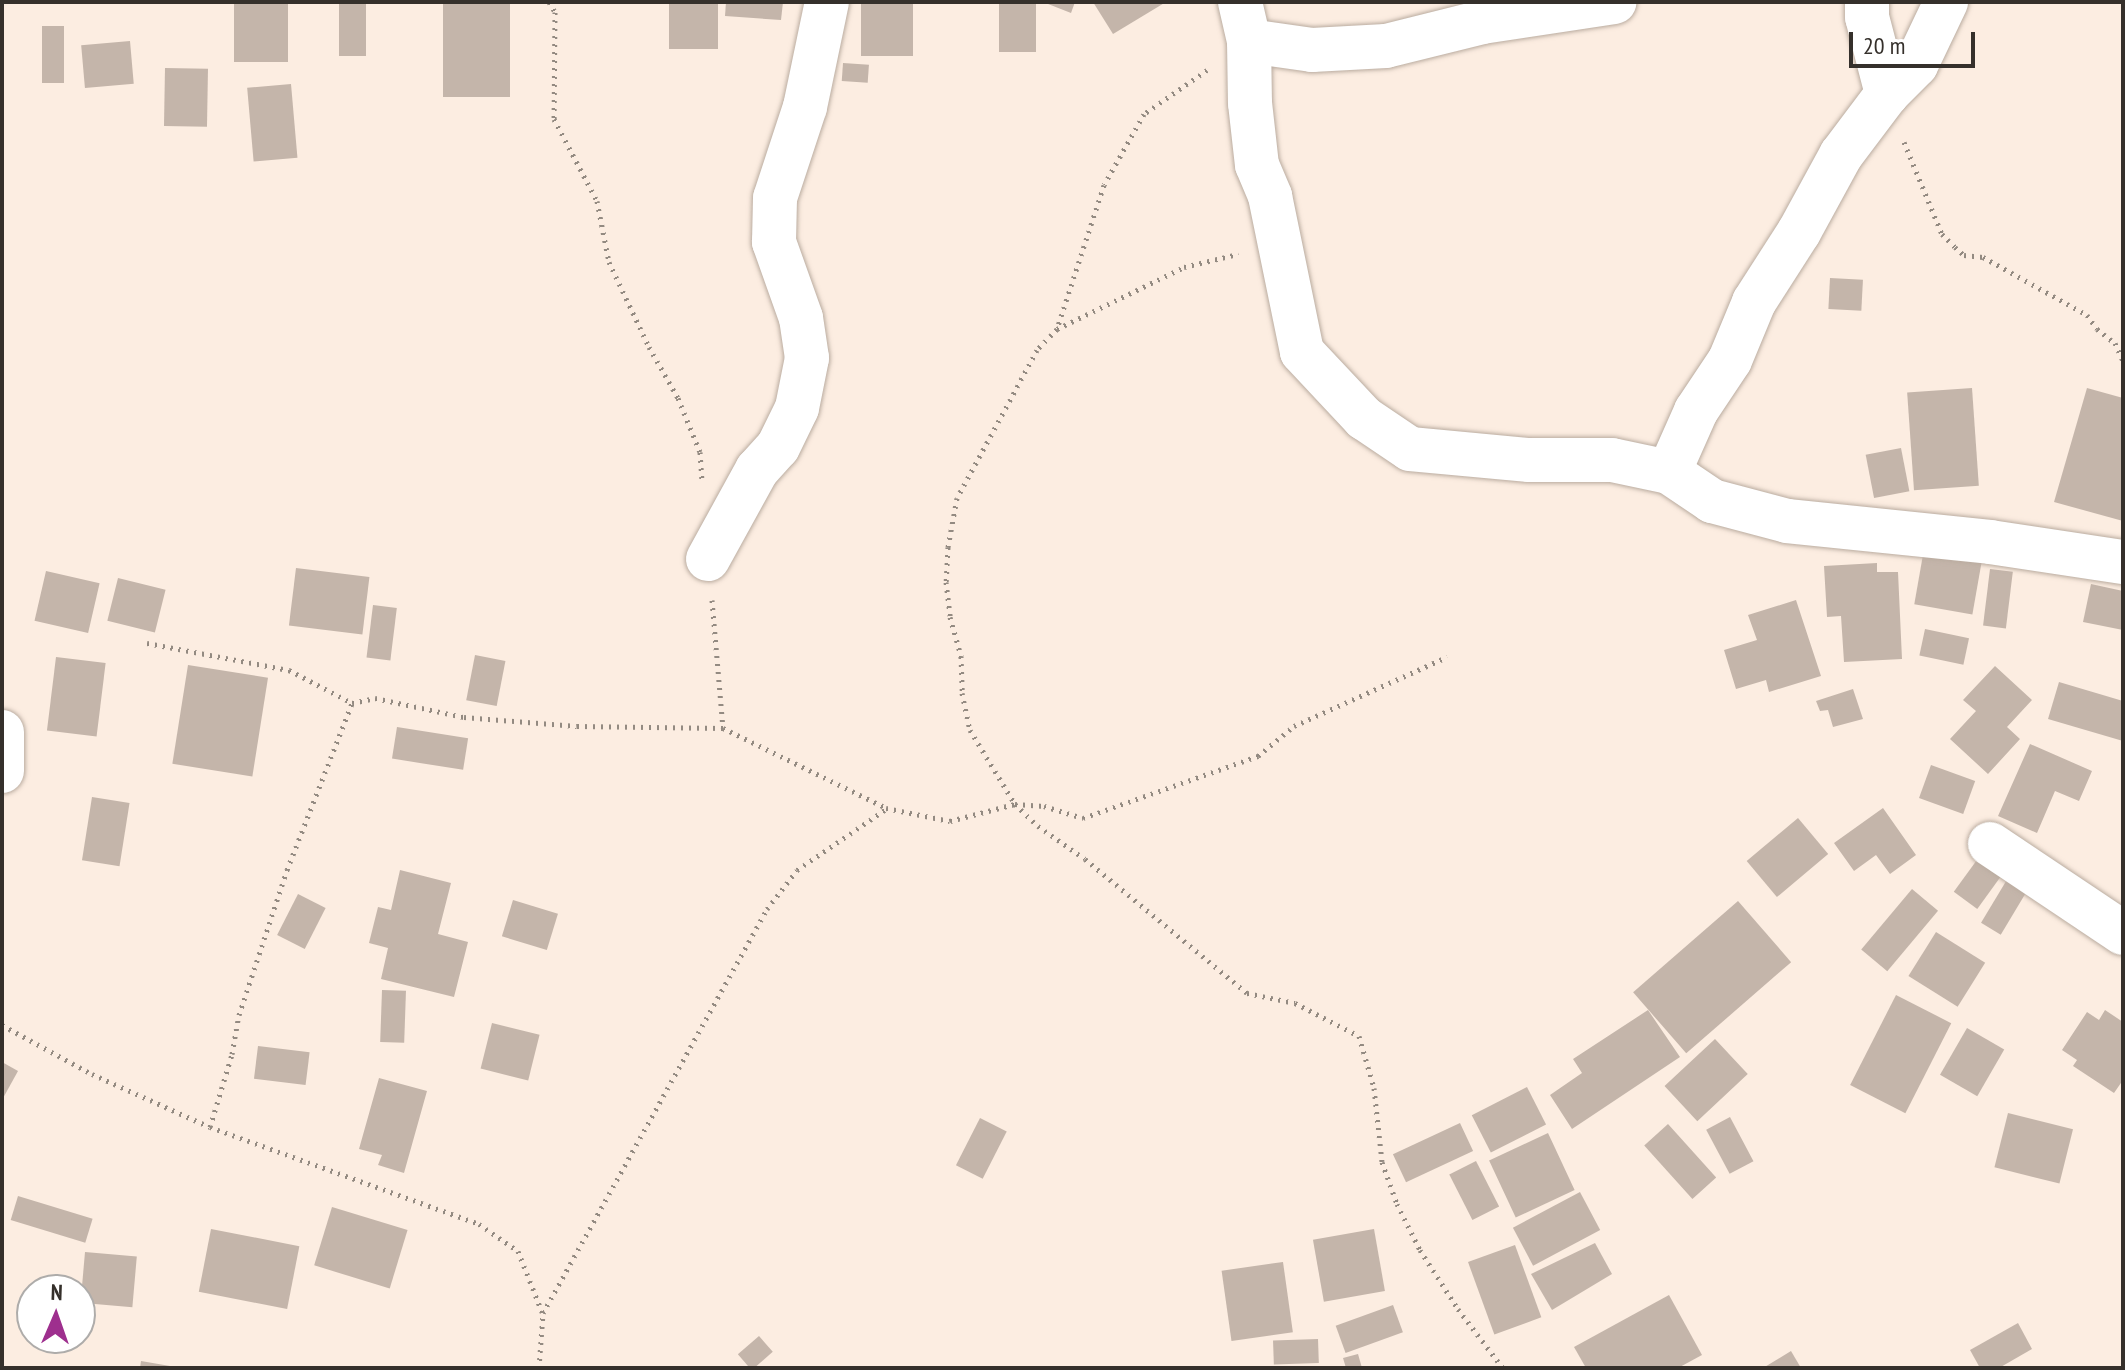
<!DOCTYPE html>
<html>
<head>
<meta charset="utf-8">
<style>
  body { margin:0 }
  #map { position:relative; width:2125px; height:1370px; overflow:hidden; background:#fcede1; font-family:"PT Sans Narrow",sans-serif }
  div>[style] { position:absolute }
  .building>* { inset:0; background:#c4b5aa; transform-origin:0 0 }
  .path>* { height:5px; margin-top:-2.5px; transform-origin:0; background:repeating-linear-gradient(90deg,#938a81 0 2px,transparent 0 8px) }
  .roads { filter:drop-shadow(0 0 2px #baaca0) drop-shadow(0 0 2px #baaca0) }
  .street>* { height:44px; margin:-22px; padding:0 22px; transform-origin:22px; border-radius:22px; background:#fff }
  span { translate:-50% -50%; white-space:nowrap; text-align:center; line-height:1.15; -webkit-text-stroke:6px #fff; paint-order:stroke }
  .frame { position:absolute; inset:0; border:4px solid #35302b; pointer-events:none }
  .north { position:absolute; left:16px; top:1274px; width:80px; height:80px; box-sizing:border-box; background:#fff; border:2px solid #aeacaa; border-radius:50%; rotate:2deg; font-size:22px; font-weight:700; line-height:32px; text-align:center; color:#35302b }
  .north::after { content:''; display:block; margin:auto; width:28px; height:36px; background:#9e2f8e; clip-path:polygon(50% 0,100% 100%,50% 72%,0 100%) }
  .scale { position:absolute; left:1849px; top:32px; width:126px; height:36px; box-sizing:border-box; border:4px solid #35302b; border-top:0; padding-left:10px; font-size:24px; line-height:28px; white-space:nowrap; color:#35302b; -webkit-text-stroke:6px #fff; paint-order:stroke }
</style>
</head>
<body>
<div id="map">
  <div class="building">
    <i style="left:234px;top:2px;width:54px;height:60px"></i>
    <i style="left:339px;top:2px;width:27px;height:54px"></i>
    <i style="left:443px;top:2px;width:67px;height:95px"></i>
    <i style="left:669px;top:2px;width:49px;height:47px"></i>
    <i style="clip-path:polygon(726px 2px,783px 2px,781px 20px,725px 16px)"></i>
    <i style="left:861px;top:2px;width:52px;height:54px"></i>
    <i style="left:999px;top:2px;width:37px;height:50px"></i>
    <i style="clip-path:polygon(1043px 2px,1075px 2px,1071px 13px)"></i>
    <i style="clip-path:polygon(1093px 2px,1166px 2px,1113px 34px)"></i>
    <i style="left:42px;top:26px;width:22px;height:57px"></i>
    <i style="left:130px;top:41px;width:43px;height:49px;rotate:85deg"></i>
    <i style="left:843px;top:63px;width:26px;height:18px;rotate:4deg"></i>
    <i style="left:165px;top:68px;width:43px;height:58px;rotate:1deg"></i>
    <i style="left:291px;top:84px;width:74px;height:44px;rotate:85deg"></i>
    <i style="left:1830px;top:278px;width:33px;height:31px;rotate:3deg"></i>
    <i style="left:1972px;top:388px;width:98px;height:65px;rotate:86deg"></i>
    <i style="clip-path:polygon(2087px 388px,2123px 398px,2123px 521px,2054px 502px)"></i>
    <i style="left:1901px;top:448px;width:44px;height:36px;rotate:79deg"></i>
    <i style="left:1924px;top:549px;width:59px;height:56px;rotate:10deg"></i>
    <i style="clip-path:polygon(1877px 563px,1877px 572px,1898px 572px,1902px 659px,1844px 662px,1841px 616px,1827px 617px,1824px 566px)"></i>
    <i style="left:296px;top:568px;width:74px;height:58px;rotate:7deg"></i>
    <i style="left:1990px;top:569px;width:23px;height:57px;rotate:7deg"></i>
    <i style="left:46px;top:571px;width:55px;height:51px;rotate:13deg"></i>
    <i style="left:118px;top:578px;width:49px;height:44px;rotate:14deg"></i>
    <i style="clip-path:polygon(2091px 584px,2123px 591px,2123px 630px,2083px 622px)"></i>
    <i style="clip-path:polygon(1796px 600px,1821px 676px,1769px 692px,1766px 680px,1736px 689px,1724px 650px,1757px 640px,1748px 615px)"></i>
    <i style="left:373px;top:605px;width:24px;height:53px;rotate:7deg"></i>
    <i style="left:1925px;top:629px;width:45px;height:27px;rotate:12deg"></i>
    <i style="left:475px;top:655px;width:31px;height:46px;rotate:11deg"></i>
    <i style="left:56px;top:657px;width:50px;height:74px;rotate:7deg"></i>
    <i style="left:188px;top:665px;width:81px;height:100px;rotate:9deg"></i>
    <i style="clip-path:polygon(1995px 666px,2032px 700px,2007px 727px,2020px 739px,1988px 774px,1950px 739px,1976px 711px,1963px 700px)"></i>
    <i style="clip-path:polygon(2059px 682px,2123px 701px,2123px 741px,2048px 719px)"></i>
    <i style="clip-path:polygon(1853px 689px,1863px 719px,1833px 727px,1828px 710px,1820px 711px,1816px 701px)"></i>
    <i style="left:397px;top:727px;width:72px;height:32px;rotate:9deg"></i>
    <i style="clip-path:polygon(2030px 744px,2092px 771px,2079px 801px,2055px 791px,2037px 833px,1998px 816px)"></i>
    <i style="left:1931px;top:765px;width:47px;height:35px;rotate:20deg"></i>
    <i style="left:92px;top:797px;width:38px;height:64px;rotate:9deg"></i>
    <i style="clip-path:polygon(1883px 808px,1916px 855px,1890px 874px,1876px 855px,1854px 871px,1834px 843px)"></i>
    <i style="left:1798px;top:818px;width:47px;height:67px;rotate:50deg"></i>
    <i style="left:1982px;top:853px;width:29px;height:48px;rotate:36deg"></i>
    <i style="left:2014px;top:868px;width:23px;height:64px;rotate:31deg"></i>
    <i style="clip-path:polygon(400px 870px,451px 883px,438px 934px,468px 942px,454px 997px,381px 979px,388px 948px,369px 943px,378px 907px,391px 910px)"></i>
    <i style="left:1912px;top:889px;width:34px;height:79px;rotate:40deg"></i>
    <i style="left:298px;top:894px;width:31px;height:46px;rotate:27deg"></i>
    <i style="left:513px;top:900px;width:47px;height:38px;rotate:17deg"></i>
    <i style="left:1738px;top:901px;width:81px;height:139px;rotate:49deg"></i>
    <i style="left:1936px;top:932px;width:58px;height:52px;rotate:32deg"></i>
    <i style="left:382px;top:990px;width:24px;height:52px;rotate:2deg"></i>
    <i style="left:1896px;top:995px;width:62px;height:101px;rotate:27deg"></i>
    <i style="clip-path:polygon(1648px 1010px,1680px 1057px,1572px 1129px,1550px 1095px,1582px 1073px,1573px 1059px)"></i>
    <i style="clip-path:polygon(2105px 1010px,2123px 1022px,2123px 1080px,2114px 1093px,2073px 1066px,2077px 1060px,2062px 1050px,2087px 1012px,2099px 1020px)"></i>
    <i style="left:492px;top:1023px;width:49px;height:47px;rotate:14deg"></i>
    <i style="left:1967px;top:1028px;width:43px;height:54px;rotate:30deg"></i>
    <i style="left:1715px;top:1039px;width:48px;height:69px;rotate:47deg"></i>
    <i style="left:258px;top:1046px;width:52px;height:33px;rotate:7deg"></i>
    <i style="clip-path:polygon(2px 1062px,18px 1071px,2px 1100px)"></i>
    <i style="clip-path:polygon(379px 1078px,427px 1091px,404px 1173px,378px 1165px,382px 1155px,359px 1149px)"></i>
    <i style="left:1527px;top:1087px;width:42px;height:62px;rotate:63deg"></i>
    <i style="left:2008px;top:1113px;width:67px;height:56px;rotate:14deg"></i>
    <i style="left:1730px;top:1117px;width:50px;height:27px;rotate:62deg"></i>
    <i style="left:980px;top:1118px;width:30px;height:53px;rotate:27deg"></i>
    <i style="left:1460px;top:1123px;width:31px;height:74px;rotate:65deg"></i>
    <i style="left:1668px;top:1124px;width:72px;height:32px;rotate:48deg"></i>
    <i style="left:1548px;top:1133px;width:63px;height:65px;rotate:65deg"></i>
    <i style="left:1476px;top:1161px;width:51px;height:30px;rotate:63deg"></i>
    <i style="left:1580px;top:1192px;width:43px;height:76px;rotate:62deg"></i>
    <i style="left:18px;top:1196px;width:78px;height:25px;rotate:17deg"></i>
    <i style="left:332px;top:1207px;width:79px;height:61px;rotate:17deg"></i>
    <i style="left:211px;top:1229px;width:90px;height:64px;rotate:11deg"></i>
    <i style="left:1374px;top:1229px;width:63px;height:62px;rotate:80deg"></i>
    <i style="clip-path:polygon(1595px 1243px,1612px 1274px,1552px 1310px,1531px 1274px)"></i>
    <i style="left:1515px;top:1245px;width:77px;height:50px;rotate:70deg"></i>
    <i style="left:85px;top:1252px;width:52px;height:51px;rotate:5deg"></i>
    <i style="left:1283px;top:1262px;width:71px;height:62px;rotate:82deg"></i>
    <i style="clip-path:polygon(1669px 1295px,1702px 1355px,1678px 1368px,1586px 1368px,1574px 1347px)"></i>
    <i style="left:1393px;top:1305px;width:29px;height:61px;rotate:70deg"></i>
    <i style="clip-path:polygon(2018px 1323px,2032px 1349px,1999px 1368px,1980px 1368px,1970px 1350px)"></i>
    <i style="left:759px;top:1336px;width:21px;height:28px;rotate:49deg"></i>
    <i style="left:1318px;top:1339px;width:24px;height:45px;rotate:88deg"></i>
    <i style="clip-path:polygon(1791px 1351px,1801px 1368px,1763px 1368px)"></i>
    <i style="clip-path:polygon(1358px 1354px,1362px 1368px,1346px 1368px,1343px 1358px)"></i>
    <i style="clip-path:polygon(141px 1361px,170px 1366px,170px 1368px,140px 1368px)"></i>
  </div>
  <div class="path">
    <i style="left:549px;top:2px;width:12px;rotate:59deg"></i>
    <i style="left:555px;top:12px;width:107px;rotate:90.5deg"></i>
    <i style="left:554px;top:119px;width:93px;rotate:62.3deg"></i>
    <i style="left:597px;top:201px;width:62px;rotate:78.9deg"></i>
    <i style="left:609px;top:262px;width:94px;rotate:64.8deg"></i>
    <i style="left:649px;top:347px;width:59px;rotate:60.4deg"></i>
    <i style="left:678px;top:398px;width:58px;rotate:67.8deg"></i>
    <i style="left:700px;top:452px;width:27px;rotate:86deg"></i>
    <i style="left:1207px;top:70px;width:77px;rotate:145.1deg"></i>
    <i style="left:1144px;top:114px;width:81px;rotate:119.4deg"></i>
    <i style="left:1104px;top:185px;width:151px;rotate:108.1deg"></i>
    <i style="left:1057px;top:329px;width:29px;rotate:134deg"></i>
    <i style="left:1037px;top:350px;width:168px;rotate:118.4deg"></i>
    <i style="left:957px;top:498px;width:50px;rotate:100.4deg"></i>
    <i style="left:948px;top:547px;width:35px;rotate:93deg"></i>
    <i style="left:946px;top:582px;width:35px;rotate:83deg"></i>
    <i style="left:950px;top:617px;width:41px;rotate:74.2deg"></i>
    <i style="left:961px;top:656px;width:37px;rotate:88deg"></i>
    <i style="left:962px;top:693px;width:38px;rotate:78deg"></i>
    <i style="left:970px;top:730px;width:87px;rotate:58.7deg"></i>
    <i style="left:1015px;top:804px;width:29px;rotate:4deg"></i>
    <i style="left:1044px;top:806px;width:41px;rotate:17.1deg"></i>
    <i style="left:1083px;top:818px;width:186px;rotate:-19.5deg"></i>
    <i style="left:1258px;top:756px;width:47px;rotate:-39.8deg"></i>
    <i style="left:1294px;top:726px;width:168px;rotate:-24.3deg"></i>
    <i style="left:1904px;top:142px;width:100px;rotate:67.6deg"></i>
    <i style="left:1942px;top:234px;width:18px;rotate:45deg"></i>
    <i style="left:1955px;top:247px;width:12px;rotate:42deg"></i>
    <i style="left:1964px;top:255px;width:19px;rotate:6deg"></i>
    <i style="left:1983px;top:257px;width:119px;rotate:29.1deg"></i>
    <i style="left:2087px;top:315px;width:17px;rotate:54deg"></i>
    <i style="left:2097px;top:329px;width:23px;rotate:38deg"></i>
    <i style="left:2115px;top:343px;width:20px;rotate:66deg"></i>
    <i style="left:1057px;top:329px;width:141px;rotate:-26deg"></i>
    <i style="left:1184px;top:267px;width:56px;rotate:-13.5deg"></i>
    <i style="left:712px;top:600px;width:128px;rotate:85.1deg"></i>
    <i style="left:147px;top:643px;width:145px;rotate:10.8deg"></i>
    <i style="left:289px;top:670px;width:71px;rotate:27.6deg"></i>
    <i style="left:352px;top:703px;width:24px;rotate:-12deg"></i>
    <i style="left:375px;top:698px;width:91px;rotate:12.1deg"></i>
    <i style="left:464px;top:717px;width:113px;rotate:4.6deg"></i>
    <i style="left:577px;top:726px;width:146px;rotate:0.8deg"></i>
    <i style="left:723px;top:728px;width:182px;rotate:26.1deg"></i>
    <i style="left:886px;top:808px;width:65px;rotate:11.5deg"></i>
    <i style="left:950px;top:821px;width:67px;rotate:-14.7deg"></i>
    <i style="left:1015px;top:804px;width:32px;rotate:44deg"></i>
    <i style="left:1038px;top:826px;width:57px;rotate:35.1deg"></i>
    <i style="left:1085px;top:859px;width:210px;rotate:39.6deg"></i>
    <i style="left:1247px;top:993px;width:49px;rotate:11.8deg"></i>
    <i style="left:1295px;top:1003px;width:72px;rotate:27.3deg"></i>
    <i style="left:1359px;top:1036px;width:54px;rotate:73.9deg"></i>
    <i style="left:1374px;top:1088px;width:74px;rotate:83.8deg"></i>
    <i style="left:1382px;top:1162px;width:45px;rotate:70.3deg"></i>
    <i style="left:1397px;top:1204px;width:51px;rotate:63.4deg"></i>
    <i style="left:1420px;top:1250px;width:70px;rotate:57.2deg"></i>
    <i style="left:1458px;top:1309px;width:74px;rotate:52.7deg"></i>
    <i style="left:2px;top:1025px;width:102px;rotate:28.6deg"></i>
    <i style="left:92px;top:1074px;width:129px;rotate:24.2deg"></i>
    <i style="left:210px;top:1127px;width:286px;rotate:19.8deg"></i>
    <i style="left:479px;top:1224px;width:47px;rotate:34.7deg"></i>
    <i style="left:518px;top:1251px;width:66px;rotate:68.5deg"></i>
    <i style="left:210px;top:1127px;width:76px;rotate:-73.2deg"></i>
    <i style="left:232px;top:1054px;width:40px;rotate:-80deg"></i>
    <i style="left:239px;top:1015px;width:153px;rotate:-71.7deg"></i>
    <i style="left:287px;top:870px;width:179px;rotate:-68.7deg"></i>
    <i style="left:539px;top:1368px;width:55px;rotate:-85.8deg"></i>
    <i style="left:543px;top:1313px;width:462px;rotate:-61deg"></i>
    <i style="left:767px;top:909px;width:49px;rotate:-52.4deg"></i>
    <i style="left:797px;top:870px;width:108px;rotate:-34.4deg"></i>
  </div>
  <div class="roads">
    <div class="street">
      <i style="left:1240px;top:2px;width:40px;rotate:77deg"></i>
      <i style="left:1249px;top:41px;width:62px;rotate:89.1deg"></i>
      <i style="left:1250px;top:103px;width:62px;rotate:83.6deg"></i>
      <i style="left:1257px;top:165px;width:34px;rotate:67deg"></i>
      <i style="left:1270px;top:196px;width:159px;rotate:78.4deg"></i>
      <i style="left:1302px;top:352px;width:91px;rotate:46.8deg"></i>
      <i style="left:1364px;top:418px;width:55px;rotate:34deg"></i>
      <i style="left:1410px;top:449px;width:120px;rotate:5.3deg"></i>
      <i style="left:1529px;top:460px;width:83px"></i>
      <i style="left:1612px;top:460px;width:58px;rotate:11.9deg"></i>
      <i style="left:1669px;top:472px;width:52px;rotate:34deg"></i>
      <i style="left:1712px;top:501px;width:78px;rotate:14.9deg"></i>
      <i style="left:1787px;top:521px;width:204px;rotate:5.9deg"></i>
      <i style="left:1990px;top:542px;width:134px;rotate:8.6deg"></i>
      <i style="left:1867px;top:2px;width:15px;rotate:90deg"></i>
      <i style="left:1867px;top:17px;width:80px;rotate:75.4deg"></i>
      <i style="left:1249px;top:41px;width:64px;rotate:8.1deg"></i>
      <i style="left:1312px;top:50px;width:74px;rotate:-3.1deg"></i>
      <i style="left:1386px;top:46px;width:99px;rotate:-14deg"></i>
      <i style="left:1482px;top:22px;width:134px;rotate:-8.6deg"></i>
      <i style="left:1669px;top:472px;width:67px;rotate:-66.1deg"></i>
      <i style="left:1696px;top:411px;width:61px;rotate:-56.3deg"></i>
      <i style="left:1730px;top:360px;width:63px;rotate:-67.5deg"></i>
      <i style="left:1754px;top:302px;width:83px;rotate:-57.3deg"></i>
      <i style="left:1799px;top:232px;width:88px;rotate:-61.4deg"></i>
      <i style="left:1841px;top:155px;width:76px;rotate:-53deg"></i>
      <i style="left:1887px;top:94px;width:41px;rotate:-45deg"></i>
      <i style="left:1916px;top:65px;width:70px;rotate:-64.5deg"></i>
      <i style="left:708px;top:559px;width:102px;rotate:-61.2deg"></i>
      <i style="left:757px;top:470px;width:31px;rotate:-48deg"></i>
      <i style="left:778px;top:447px;width:43px;rotate:-64deg"></i>
      <i style="left:797px;top:408px;width:51px;rotate:-78.7deg"></i>
      <i style="left:807px;top:358px;width:40px;rotate:-98.5deg"></i>
      <i style="left:801px;top:318px;width:81px;rotate:-109.6deg"></i>
      <i style="left:774px;top:242px;width:44px;rotate:-88.7deg"></i>
      <i style="left:775px;top:198px;width:96px;rotate:-71.8deg"></i>
      <i style="left:805px;top:107px;width:107px;rotate:-78.2deg"></i>
      <i style="left:2px;top:732px;width:39px;rotate:90deg"></i>
      <i style="left:1990px;top:844px;width:160px;rotate:33.8deg"></i>
    </div>
  </div>
  <div class="frame"></div>
  <div class="north">N</div>
  <div class="scale">20 m</div>
</div>
</body>
</html>
